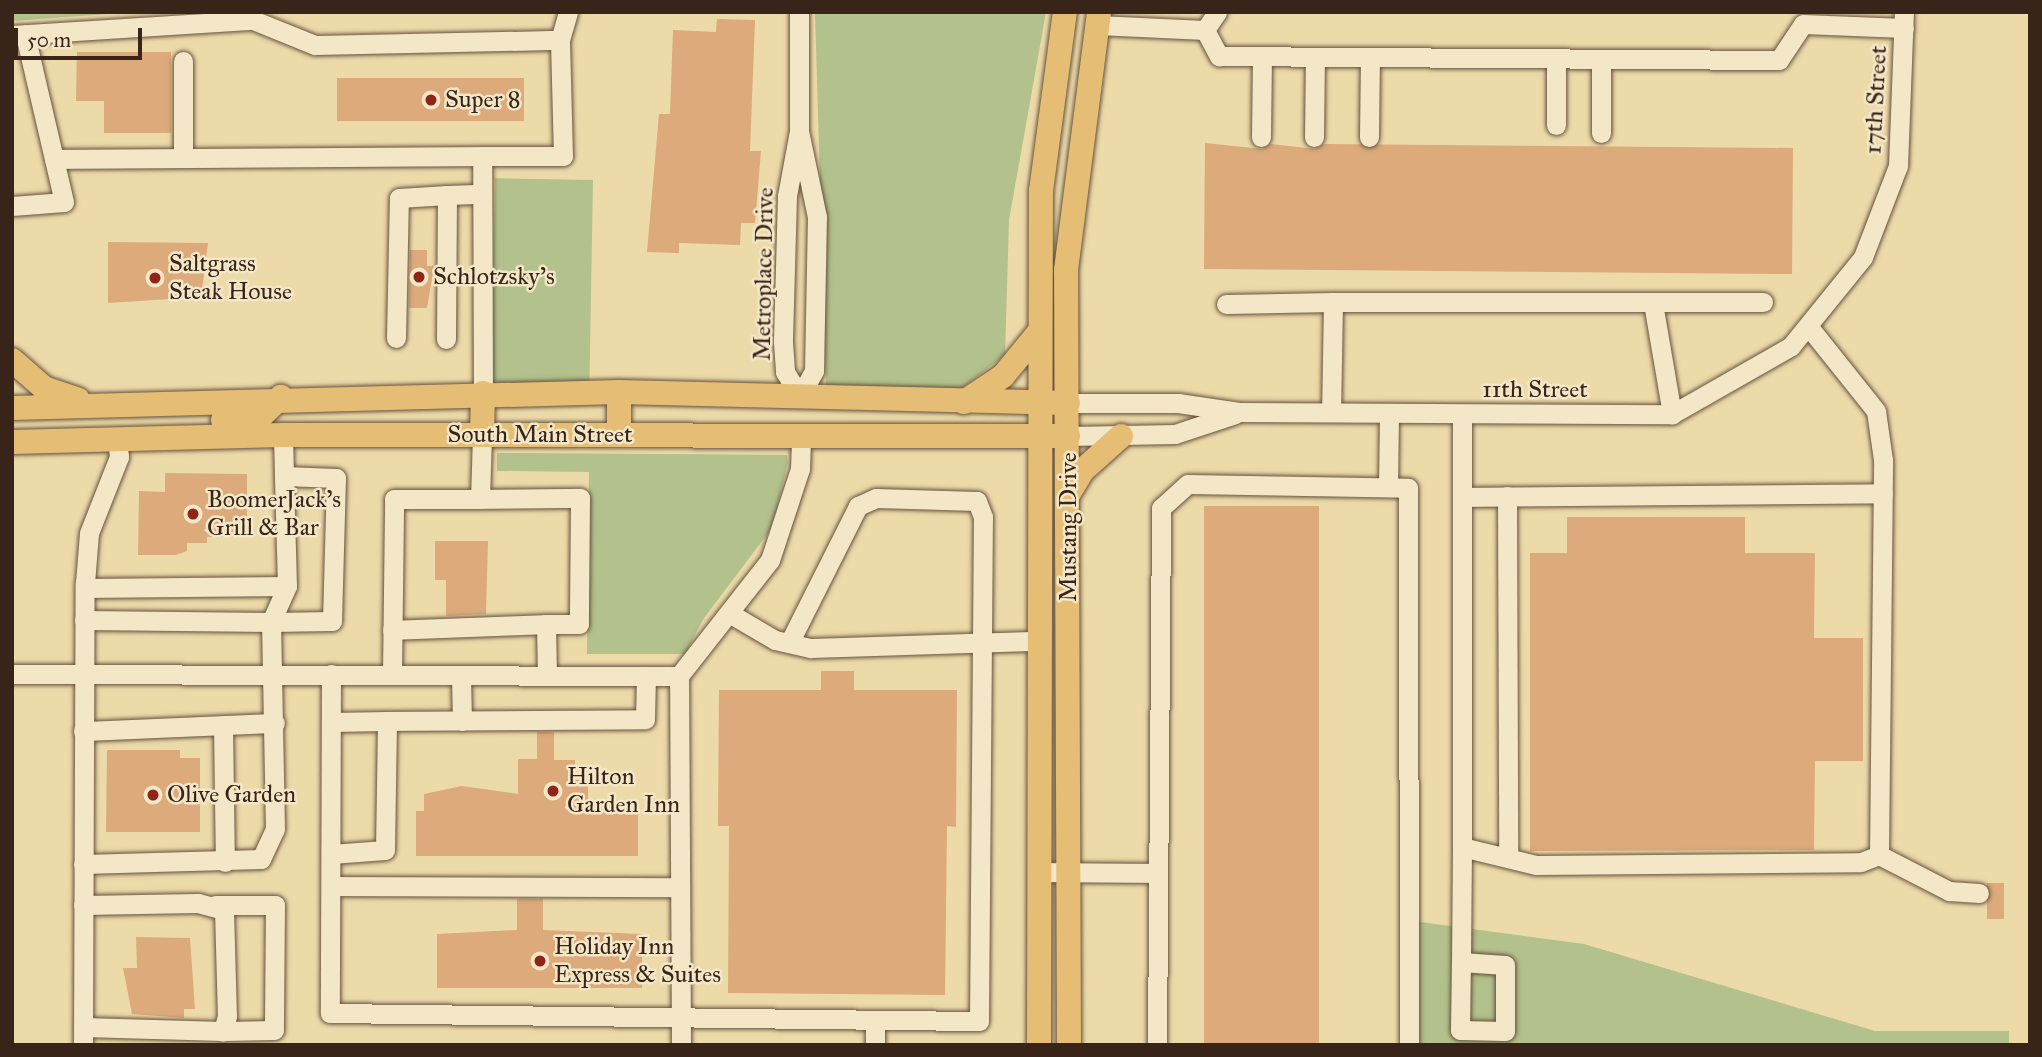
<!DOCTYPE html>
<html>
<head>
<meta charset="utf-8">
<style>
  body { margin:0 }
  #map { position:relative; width:2042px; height:1057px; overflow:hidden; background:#ecdaa9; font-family:"IM FELL Great Primer",serif }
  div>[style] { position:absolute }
  .green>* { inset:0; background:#b3c18c; transform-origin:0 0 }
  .building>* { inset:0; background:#dcaa7b; transform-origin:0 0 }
  .roads { filter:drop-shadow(0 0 2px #66523e) drop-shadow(0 0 2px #66523e) }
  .minor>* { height:19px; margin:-9.5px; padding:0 9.5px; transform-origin:9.5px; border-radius:9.5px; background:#f3e7c7 }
  .major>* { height:24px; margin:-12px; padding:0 12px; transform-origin:12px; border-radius:12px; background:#e6bd74 }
  .dots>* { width:19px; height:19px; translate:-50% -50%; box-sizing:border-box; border:4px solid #f3e7c7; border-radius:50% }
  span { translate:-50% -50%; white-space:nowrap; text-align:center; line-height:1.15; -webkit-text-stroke:5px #f3e7c7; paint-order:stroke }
  .poi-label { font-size:24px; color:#39241a }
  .left { translate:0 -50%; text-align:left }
  .street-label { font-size:24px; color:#39241a }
  .frame { position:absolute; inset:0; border:14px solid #39241a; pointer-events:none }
  .scale { position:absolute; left:14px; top:28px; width:128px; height:32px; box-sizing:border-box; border:4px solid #39241a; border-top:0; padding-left:9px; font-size:21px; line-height:24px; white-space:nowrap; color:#39241a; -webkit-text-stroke:5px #f3e7c7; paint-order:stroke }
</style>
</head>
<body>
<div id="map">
  <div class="green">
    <i style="clip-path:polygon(12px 12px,136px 12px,12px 21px)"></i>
    <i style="clip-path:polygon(815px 12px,1046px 12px,1009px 220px,1005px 355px,958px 391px,826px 387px)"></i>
    <i style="left:593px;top:180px;width:204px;height:98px;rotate:91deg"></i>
    <i style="clip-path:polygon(497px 453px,787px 455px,788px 463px,772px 528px,704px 618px,685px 654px,587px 654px,589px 472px,497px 471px)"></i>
    <i style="clip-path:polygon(1413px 921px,1584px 944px,1875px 1031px,2009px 1031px,2009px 1045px,1415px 1045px)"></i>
  </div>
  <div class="building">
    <i style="clip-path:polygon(717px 19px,755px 20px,750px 151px,761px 151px,755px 223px,741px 223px,740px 245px,679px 243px,679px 253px,647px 252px,659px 114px,670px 114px,673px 30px,716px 32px)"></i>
    <i style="clip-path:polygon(77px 52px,171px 52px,171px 133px,104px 133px,104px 101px,76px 101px)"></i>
    <i style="left:337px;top:78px;width:187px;height:43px"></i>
    <i style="clip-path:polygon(1205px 143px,1262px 149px,1271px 144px,1315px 149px,1324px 144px,1793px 148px,1792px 274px,1204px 269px)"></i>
    <i style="clip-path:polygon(108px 242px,208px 243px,201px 297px,108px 303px)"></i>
    <i style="clip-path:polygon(410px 250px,427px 250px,427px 266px,434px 266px,427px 308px,409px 308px)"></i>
    <i style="clip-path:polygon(165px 473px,247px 474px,247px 537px,207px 537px,207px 543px,187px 543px,187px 551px,176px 555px,138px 555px,139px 491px,165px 492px)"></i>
    <i style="left:1204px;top:506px;width:115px;height:539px"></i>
    <i style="clip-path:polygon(1567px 517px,1745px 517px,1745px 553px,1815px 553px,1814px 638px,1863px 638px,1863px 761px,1815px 761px,1814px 850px,1530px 851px,1530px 553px,1567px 553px)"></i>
    <i style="clip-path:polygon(435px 541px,488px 541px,486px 614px,446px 616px,446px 580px,435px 580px)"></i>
    <i style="clip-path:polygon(821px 671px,854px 671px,854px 690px,957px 690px,956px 827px,947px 826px,945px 995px,728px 993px,729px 826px,718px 826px,719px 690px,821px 690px)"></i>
    <i style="clip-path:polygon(537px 732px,554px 732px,554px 760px,575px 760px,575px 780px,588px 780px,588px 802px,638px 802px,638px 856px,416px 856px,416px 811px,424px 811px,424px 794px,462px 786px,518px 794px,518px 759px,537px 759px)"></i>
    <i style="clip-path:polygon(107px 750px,180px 750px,180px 758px,200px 758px,200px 832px,106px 832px)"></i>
    <i style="left:2004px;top:883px;width:36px;height:17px;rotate:90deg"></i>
    <i style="clip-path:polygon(517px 899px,543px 899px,543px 930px,642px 934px,642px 988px,437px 988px,437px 934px,517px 930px)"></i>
    <i style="clip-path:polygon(136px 937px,190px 938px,195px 1009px,184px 1009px,184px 1018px,132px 1014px,123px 968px,137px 968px)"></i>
  </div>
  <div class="roads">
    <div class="minor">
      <i style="left:799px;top:12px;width:119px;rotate:90deg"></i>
      <i style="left:799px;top:131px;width:66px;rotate:100.5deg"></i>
      <i style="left:787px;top:196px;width:146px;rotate:91.6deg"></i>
      <i style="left:783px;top:342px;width:30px;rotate:86deg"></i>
      <i style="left:785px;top:372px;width:28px;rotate:58deg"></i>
      <i style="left:800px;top:396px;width:29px;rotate:-61deg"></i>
      <i style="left:814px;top:371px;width:154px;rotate:-88.9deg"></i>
      <i style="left:817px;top:217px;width:88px;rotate:-101.8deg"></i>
      <i style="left:1097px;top:25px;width:108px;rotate:2.7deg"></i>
      <i style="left:1205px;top:30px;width:30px;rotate:62deg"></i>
      <i style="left:1219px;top:56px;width:560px;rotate:0.41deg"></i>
      <i style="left:1779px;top:60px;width:43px;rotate:-56.3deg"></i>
      <i style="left:1803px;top:24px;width:101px;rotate:2.3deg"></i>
      <i style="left:1205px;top:30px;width:22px;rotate:-56deg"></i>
      <i style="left:12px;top:35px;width:241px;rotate:-3.6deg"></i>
      <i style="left:253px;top:20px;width:67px;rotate:22deg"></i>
      <i style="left:315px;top:45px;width:245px;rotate:-1.2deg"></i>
      <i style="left:560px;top:40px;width:29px;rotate:-74deg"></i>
      <i style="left:1556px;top:58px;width:67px;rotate:90deg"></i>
      <i style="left:1601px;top:59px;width:74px;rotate:90deg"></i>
      <i style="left:183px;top:61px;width:97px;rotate:90deg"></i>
      <i style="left:1261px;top:137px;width:81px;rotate:-89.3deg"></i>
      <i style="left:1314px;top:137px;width:80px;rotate:-89.3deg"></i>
      <i style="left:1369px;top:137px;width:80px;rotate:-89.3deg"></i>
      <i style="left:54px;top:159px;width:428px;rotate:-0.4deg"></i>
      <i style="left:12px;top:206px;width:52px;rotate:-4.4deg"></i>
      <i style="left:64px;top:202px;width:172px;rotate:-103.1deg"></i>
      <i style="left:1333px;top:302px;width:430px"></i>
      <i style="left:1653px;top:303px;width:113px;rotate:80.3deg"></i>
      <i style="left:1226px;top:304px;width:107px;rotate:-1.1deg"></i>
      <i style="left:1333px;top:302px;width:110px;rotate:91deg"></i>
      <i style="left:396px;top:338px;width:140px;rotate:-88.8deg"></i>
      <i style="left:399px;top:198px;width:48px;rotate:-3.6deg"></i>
      <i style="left:446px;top:339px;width:144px;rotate:-89.6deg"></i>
      <i style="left:447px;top:195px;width:35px;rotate:-2deg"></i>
      <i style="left:483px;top:393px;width:237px;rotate:-90.2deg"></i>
      <i style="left:482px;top:156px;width:81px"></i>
      <i style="left:563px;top:156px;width:116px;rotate:-91.5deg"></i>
      <i style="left:1068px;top:403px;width:110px"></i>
      <i style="left:1178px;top:403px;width:63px;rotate:8.3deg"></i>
      <i style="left:1240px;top:412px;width:432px;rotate:0.3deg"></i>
      <i style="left:1672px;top:414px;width:137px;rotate:-29.7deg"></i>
      <i style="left:1791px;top:346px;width:114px;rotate:-51deg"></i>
      <i style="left:1863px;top:257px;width:97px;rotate:-69deg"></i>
      <i style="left:1898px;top:166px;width:154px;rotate:-87.8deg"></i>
      <i style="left:1462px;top:414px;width:433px;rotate:90deg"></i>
      <i style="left:1462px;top:847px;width:76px;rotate:13.7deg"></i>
      <i style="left:1536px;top:865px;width:325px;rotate:-0.5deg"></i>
      <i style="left:1861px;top:862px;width:19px;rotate:-21deg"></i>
      <i style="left:1879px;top:855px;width:395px;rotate:-89.4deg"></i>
      <i style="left:1883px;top:460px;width:49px;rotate:-98.1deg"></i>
      <i style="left:1876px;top:411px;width:107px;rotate:-128.6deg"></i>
      <i style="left:1068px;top:436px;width:107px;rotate:-1.1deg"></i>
      <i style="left:1175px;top:434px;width:63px;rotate:-18.4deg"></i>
      <i style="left:1388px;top:487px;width:74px;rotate:-89.2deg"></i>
      <i style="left:1507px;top:496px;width:359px;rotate:89.8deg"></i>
      <i style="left:1462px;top:497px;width:421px;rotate:-0.5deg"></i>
      <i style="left:480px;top:499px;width:100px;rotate:-0.6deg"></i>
      <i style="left:580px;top:498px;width:126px;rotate:90.5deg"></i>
      <i style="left:579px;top:624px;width:33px;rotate:180deg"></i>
      <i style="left:546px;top:624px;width:51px;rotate:88.9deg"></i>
      <i style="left:85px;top:588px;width:202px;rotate:-0.6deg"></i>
      <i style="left:287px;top:586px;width:110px;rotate:-91.6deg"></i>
      <i style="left:729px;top:613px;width:53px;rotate:30.4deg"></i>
      <i style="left:775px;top:640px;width:37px;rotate:13deg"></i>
      <i style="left:811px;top:648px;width:228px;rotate:-1.8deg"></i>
      <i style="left:84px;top:620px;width:187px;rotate:0.6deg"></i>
      <i style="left:271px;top:622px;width:39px;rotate:-66deg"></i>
      <i style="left:392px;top:630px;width:154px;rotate:-2.2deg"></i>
      <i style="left:12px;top:674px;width:667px;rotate:0.17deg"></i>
      <i style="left:331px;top:674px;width:339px;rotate:90.2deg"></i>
      <i style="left:330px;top:1013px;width:649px;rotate:0.71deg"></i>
      <i style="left:979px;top:1021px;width:504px;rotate:-89.55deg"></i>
      <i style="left:983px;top:517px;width:17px;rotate:-111deg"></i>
      <i style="left:977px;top:501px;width:101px;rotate:-178.3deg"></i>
      <i style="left:876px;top:498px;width:20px;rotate:156deg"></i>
      <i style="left:858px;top:506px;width:153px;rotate:116.7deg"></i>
      <i style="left:392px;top:674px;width:175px;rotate:-89.3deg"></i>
      <i style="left:394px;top:499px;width:86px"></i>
      <i style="left:480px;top:499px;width:64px;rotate:-88.2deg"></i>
      <i style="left:461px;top:675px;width:46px;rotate:88.8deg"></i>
      <i style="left:331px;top:722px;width:56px;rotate:-1deg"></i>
      <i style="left:223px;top:725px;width:137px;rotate:89.2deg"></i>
      <i style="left:83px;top:731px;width:192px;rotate:-2.4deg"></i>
      <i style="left:331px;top:854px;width:54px;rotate:-4.2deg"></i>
      <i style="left:385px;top:850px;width:129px;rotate:-89.1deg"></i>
      <i style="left:387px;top:721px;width:258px;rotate:-0.4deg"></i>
      <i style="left:645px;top:719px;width:43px;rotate:-88.7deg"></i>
      <i style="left:1879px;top:855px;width:79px;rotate:27.2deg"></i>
      <i style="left:1949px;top:891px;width:30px;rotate:4deg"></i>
      <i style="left:83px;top:864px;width:178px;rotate:-1.6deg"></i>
      <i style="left:261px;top:859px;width:33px;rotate:-65deg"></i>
      <i style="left:275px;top:829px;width:207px;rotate:-91.1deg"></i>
      <i style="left:271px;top:622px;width:61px;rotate:-0.9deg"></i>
      <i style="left:332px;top:621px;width:143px;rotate:-88.4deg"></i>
      <i style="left:336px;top:478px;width:52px;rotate:-177.8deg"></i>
      <i style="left:284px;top:476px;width:41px;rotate:-91.4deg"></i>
      <i style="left:1039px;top:872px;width:119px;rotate:0.5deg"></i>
      <i style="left:331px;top:886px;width:349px;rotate:0.2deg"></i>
      <i style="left:83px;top:905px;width:115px;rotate:-1deg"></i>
      <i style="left:198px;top:903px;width:27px;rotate:15deg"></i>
      <i style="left:224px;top:910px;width:106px;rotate:88.4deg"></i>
      <i style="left:227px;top:1016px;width:16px;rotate:105deg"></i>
      <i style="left:223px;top:1031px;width:140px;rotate:-178.4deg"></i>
      <i style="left:215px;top:905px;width:60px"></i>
      <i style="left:275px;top:905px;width:125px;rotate:90.5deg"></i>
      <i style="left:274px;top:1030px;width:51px;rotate:178.9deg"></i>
      <i style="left:1461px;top:962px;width:44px;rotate:3.9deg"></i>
      <i style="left:1505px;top:965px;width:66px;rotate:90deg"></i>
      <i style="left:1505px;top:1031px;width:45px;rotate:-178.7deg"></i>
      <i style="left:1460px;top:1030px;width:68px;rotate:-89.2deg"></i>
      <i style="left:1461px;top:962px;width:115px;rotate:-89.5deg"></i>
      <i style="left:875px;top:1021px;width:24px;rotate:90deg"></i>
      <i style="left:83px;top:1045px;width:462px;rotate:-89.8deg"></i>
      <i style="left:85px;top:583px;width:50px;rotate:-85.4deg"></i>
      <i style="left:89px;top:533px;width:82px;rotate:-68.5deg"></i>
      <i style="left:119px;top:457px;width:19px;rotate:-96deg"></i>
      <i style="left:681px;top:1045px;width:369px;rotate:-90.3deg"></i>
      <i style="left:679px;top:676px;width:147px;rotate:-51.9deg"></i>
      <i style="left:770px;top:560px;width:96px;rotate:-71.8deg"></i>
      <i style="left:800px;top:469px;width:34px;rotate:-88deg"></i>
      <i style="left:1157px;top:1045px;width:537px;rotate:-89.57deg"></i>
      <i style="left:1161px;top:508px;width:36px;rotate:-42deg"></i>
      <i style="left:1188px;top:484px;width:220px;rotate:1deg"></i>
      <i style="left:1408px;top:488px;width:557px;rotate:89.9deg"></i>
    </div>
    <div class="major">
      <i style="left:12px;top:360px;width:43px;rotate:41.2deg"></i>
      <i style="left:44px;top:388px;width:36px;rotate:19deg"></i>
      <i style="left:619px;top:392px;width:42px;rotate:90deg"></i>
      <i style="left:964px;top:402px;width:47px;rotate:-33.7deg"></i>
      <i style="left:1003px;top:376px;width:58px;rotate:-50.6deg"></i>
      <i style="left:12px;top:408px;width:607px;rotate:-1.51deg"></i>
      <i style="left:619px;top:392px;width:449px;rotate:1.4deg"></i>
      <i style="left:223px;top:420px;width:37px;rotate:-5deg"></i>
      <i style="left:260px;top:417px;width:29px;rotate:-44deg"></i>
      <i style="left:482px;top:435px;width:42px;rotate:-88.6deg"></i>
      <i style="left:12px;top:442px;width:271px;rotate:-1.5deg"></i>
      <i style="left:283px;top:435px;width:785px;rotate:0.07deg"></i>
      <i style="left:1069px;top:493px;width:27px;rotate:-59deg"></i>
      <i style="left:1083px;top:470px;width:51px;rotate:-41.8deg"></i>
      <i style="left:1039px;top:1045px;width:854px;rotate:-89.87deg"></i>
      <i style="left:1041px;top:191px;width:181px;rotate:-82.4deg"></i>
      <i style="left:1069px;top:1045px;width:775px;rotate:-90.22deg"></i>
      <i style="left:1066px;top:270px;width:260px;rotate:-82.7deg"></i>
    </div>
  </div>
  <div class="dots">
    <i style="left:431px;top:100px;background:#8f2418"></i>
    <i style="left:419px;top:277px;background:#8f2418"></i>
    <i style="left:155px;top:278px;background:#8f2418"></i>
    <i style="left:193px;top:514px;background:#8f2418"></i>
    <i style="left:553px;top:791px;background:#8f2418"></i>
    <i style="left:153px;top:795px;background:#8f2418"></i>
    <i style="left:540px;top:961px;background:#8f2418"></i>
  </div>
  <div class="poi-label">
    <span class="left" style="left:445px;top:100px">Super 8</span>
    <span class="left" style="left:169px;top:278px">Saltgrass<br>Steak House</span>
    <span class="left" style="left:433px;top:277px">Schlotzsky's</span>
    <span class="left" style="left:207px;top:514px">BoomerJack's<br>Grill &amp; Bar</span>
    <span class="left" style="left:567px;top:791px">Hilton<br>Garden Inn</span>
    <span class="left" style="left:167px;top:795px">Olive Garden</span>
    <span class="left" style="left:554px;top:961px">Holiday Inn<br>Express &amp; Suites</span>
  </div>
  <div class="street-label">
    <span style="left:1876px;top:100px;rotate:-87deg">17th Street</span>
    <span style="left:764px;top:274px;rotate:-89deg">Metroplace Drive</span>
    <span style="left:1535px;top:390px">11th Street</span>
    <span style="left:540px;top:435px">South Main Street</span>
    <span style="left:1069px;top:527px;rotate:-90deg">Mustang Drive</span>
  </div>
  <div class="frame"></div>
  <div class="scale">50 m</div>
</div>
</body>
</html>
